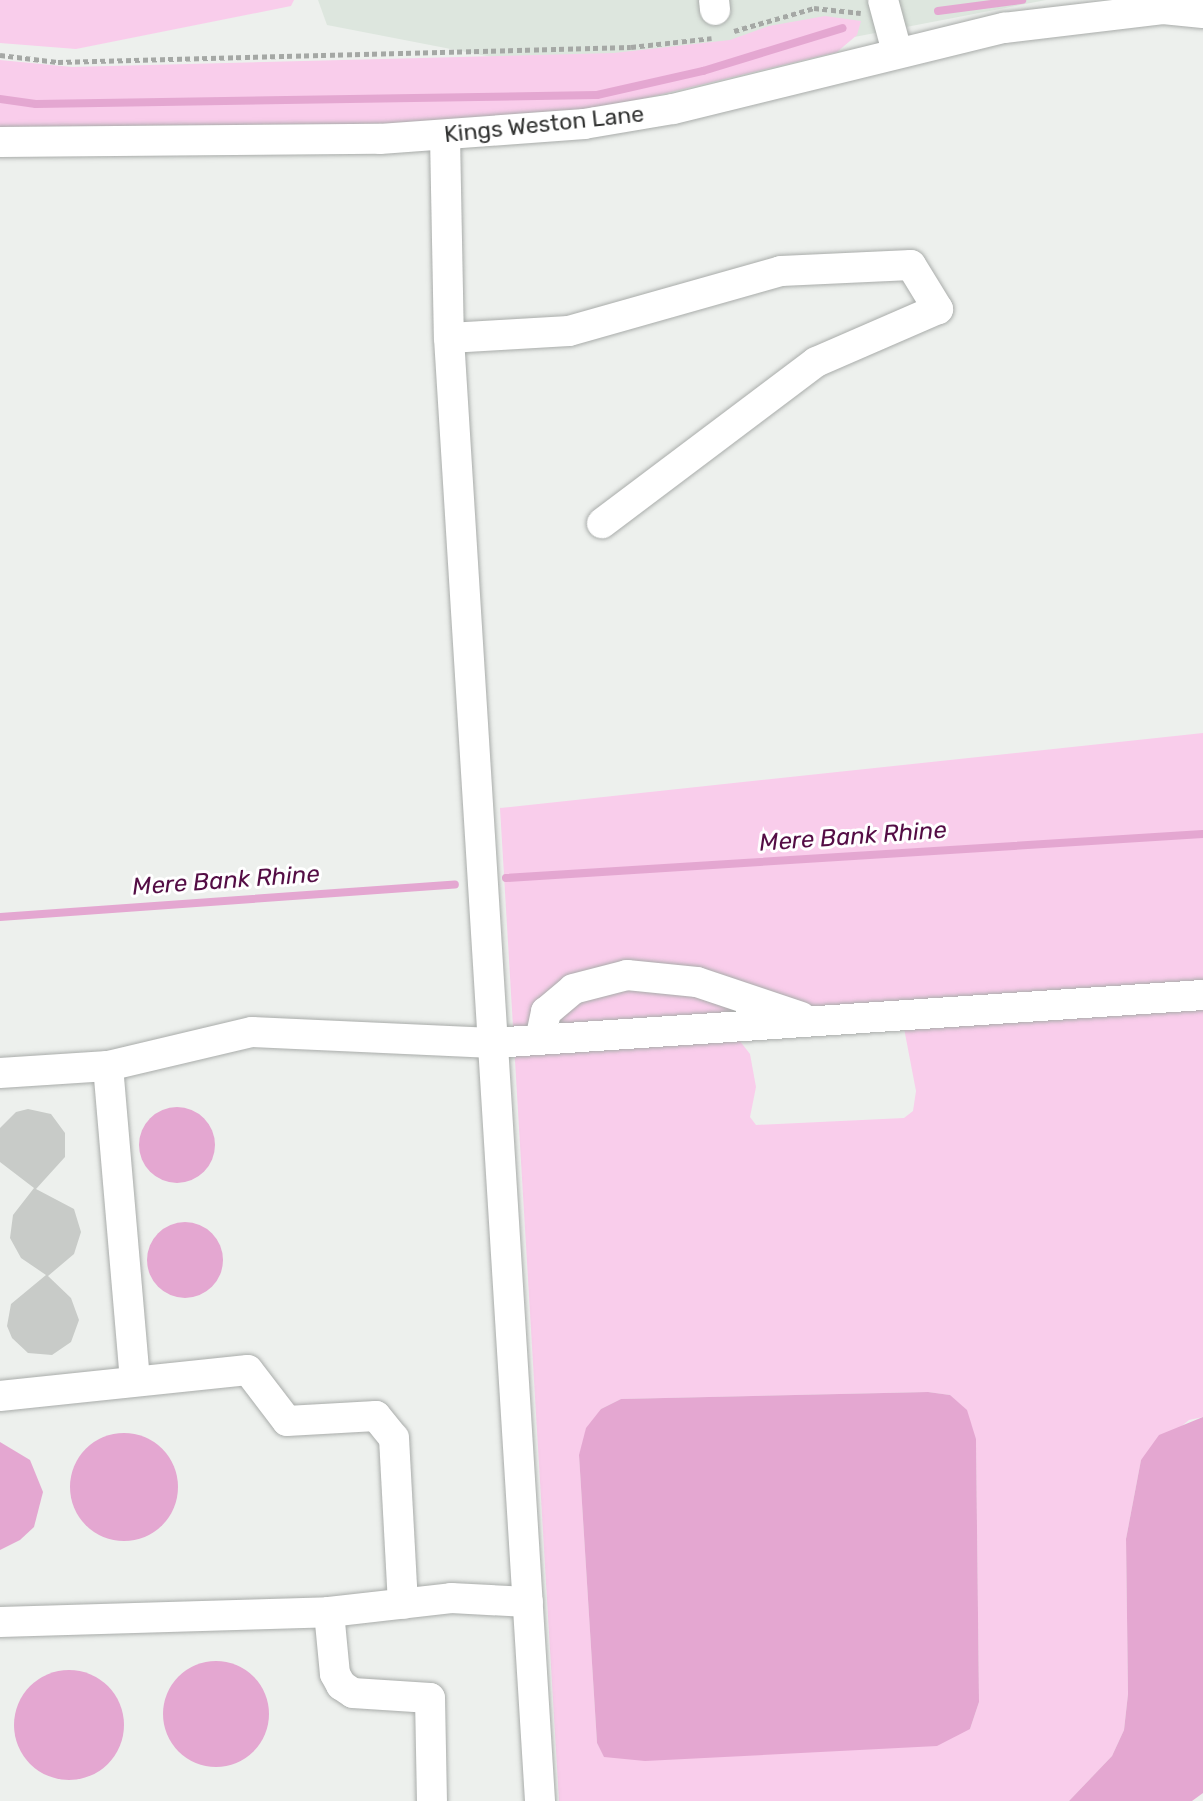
<!DOCTYPE html>
<html>
<head>
<meta charset="utf-8">
<style>
  body { margin:0 }
  #map { position:relative; width:1203px; height:1801px; overflow:hidden; background:#edf0ed; font-family:Rubik,sans-serif }
  div>[style] { position:absolute }
  .built>* { inset:0; background:#dde6de }
  .green>* { inset:0; background:#f9cdeb }
  .water>* { inset:0; background:#e4a7d1 }
  .round { border-radius:50% }
  .stream>* { height:8px; margin:-4px; padding:0 4px; transform-origin:4px; border-radius:4px; background:#e4a7d1 }
  .building>* { inset:0; background:#c8cbc8 }
  .path>* { height:4.5px; margin-top:-2.25px; transform-origin:0; background:repeating-linear-gradient(90deg,#a5a8a5 0 5px,transparent 0 8.5px) }
  .roads { filter:drop-shadow(0 0 2px #a9acaa) drop-shadow(0 0 2px #a9acaa) }
  .minor>* { height:30px; margin:-15px; padding:0 15px; transform-origin:15px; border-radius:15px; background:#fff }
  span { translate:-50% -50%; white-space:nowrap; text-align:center; line-height:1.15; -webkit-text-stroke:6px #fff; paint-order:stroke }
  .street-label { font-size:23px; color:#323332 }
  .water-label { font-size:24px; color:#540d45; font-style:italic }
</style>
</head>
<body>
<div id="map">
  <div class="built">
    <i style="clip-path:polygon(318px 0,1046px 0,621px 82px,327px 25px)"></i>
  </div>
  <div class="green">
    <i style="clip-path:polygon(0 0,294px 0,291px 6px,76px 49px,0 43px)"></i>
    <i style="clip-path:polygon(825px 16px,861px 21px,857px 35px,837px 52px,609px 107px,460px 123px,0 127px,0 60px,72px 67px,614px 53px,730px 40px,769px 26px)"></i>
    <i style="clip-path:polygon(evenodd,1203px 733px,1203px 1417px,1189px 1420px,1141px 1460px,1126px 1539px,1128px 1694px,1124px 1730px,1112px 1756px,1069px 1801px,559px 1801px,500px 808px,1203px 733px,903px 1023px,916px 1091px,913px 1111px,904px 1118px,756px 1125px,750px 1117px,756px 1087px,750px 1054px,736px 1036px,903px 1023px,1203px 733px,928px 1392px,950px 1395px,976px 1439px,979px 1702px,970px 1729px,604px 1756px,597px 1743px,579px 1455px,601px 1409px,621px 1399px,928px 1392px)"></i>
  </div>
  <div class="water">
    <i class="round" style="left:139px;top:1107px;width:76px;height:76px"></i>
    <i class="round" style="left:147px;top:1222px;width:76px;height:76px"></i>
    <i style="clip-path:polygon(928px 1392px,950px 1395px,967px 1410px,976px 1439px,979px 1702px,970px 1729px,937px 1746px,645px 1761px,604px 1757px,597px 1743px,579px 1455px,586px 1428px,601px 1409px,621px 1399px)"></i>
    <i style="clip-path:polygon(1203px 1417px,1203px 1793px,1192px 1801px,1069px 1801px,1112px 1756px,1124px 1730px,1128px 1694px,1126px 1539px,1141px 1460px,1159px 1435px)"></i>
    <i class="round" style="left:70px;top:1433px;width:108px;height:108px"></i>
    <i style="clip-path:polygon(0 1442px,30px 1460px,43px 1492px,34px 1527px,20px 1540px,0 1550px)"></i>
    <i class="round" style="left:163px;top:1661px;width:106px;height:106px"></i>
    <i class="round" style="left:14px;top:1670px;width:110px;height:110px"></i>
  </div>
  <div class="stream">
    <i style="left:938px;top:11px;width:85px;rotate:-7.5deg"></i>
    <i style="left:0;top:99px;width:36px;rotate:8deg"></i>
    <i style="left:36px;top:104px;width:561px;rotate:-0.92deg"></i>
    <i style="left:597px;top:95px;width:109px;rotate:-12.8deg"></i>
    <i style="left:703px;top:71px;width:146px;rotate:-17.1deg"></i>
    <i style="left:506px;top:878px;width:698px;rotate:-3.61deg"></i>
    <i style="left:0;top:917px;width:456px;rotate:-4.1deg"></i>
  </div>
  <div class="building">
    <i style="clip-path:polygon(28px 1109px,51px 1114px,65px 1133px,65px 1157px,36px 1189px,74px 1209px,81px 1232px,74px 1254px,48px 1276px,71px 1298px,79px 1320px,71px 1342px,52px 1355px,28px 1353px,12px 1338px,7px 1326px,11px 1304px,46px 1275px,21px 1258px,10px 1238px,13px 1215px,34px 1188px,0 1162px,0 1128px,16px 1112px)"></i>
  </div>
  <div class="path">
    <i style="left:734px;top:31px;width:83px;rotate:-16deg"></i>
    <i style="left:814px;top:8px;width:47px;rotate:6.1deg"></i>
    <i style="left:0;top:55px;width:58px;rotate:6.9deg"></i>
    <i style="left:58px;top:62px;width:573px;rotate:-1.5deg"></i>
    <i style="left:631px;top:47px;width:81px;rotate:-6.3deg"></i>
  </div>
  <div class="roads">
    <div class="minor">
      <i style="left:714px;top:0;width:10px;rotate:84deg"></i>
      <i style="left:883px;top:0;width:54px;rotate:74.9deg"></i>
      <i style="left:445px;top:136px;width:202px;rotate:88.9deg"></i>
      <i style="left:449px;top:338px;width:1466px;rotate:86.44deg"></i>
      <i style="left:0;top:142px;width:380px;rotate:-0.5deg"></i>
      <i style="left:380px;top:139px;width:205px;rotate:-4.2deg"></i>
      <i style="left:584px;top:124px;width:90px;rotate:-9.6deg"></i>
      <i style="left:673px;top:109px;width:341px;rotate:-13.8deg"></i>
      <i style="left:1004px;top:28px;width:160px;rotate:-6.8deg"></i>
      <i style="left:1163px;top:9px;width:40px;rotate:5.7deg"></i>
      <i style="left:449px;top:338px;width:120px;rotate:-3.3deg"></i>
      <i style="left:569px;top:331px;width:220px;rotate:-15.8deg"></i>
      <i style="left:781px;top:271px;width:130px;rotate:-2.6deg"></i>
      <i style="left:911px;top:265px;width:52px;rotate:58.5deg"></i>
      <i style="left:938px;top:309px;width:133px;rotate:156.5deg"></i>
      <i style="left:816px;top:362px;width:268px;rotate:143deg"></i>
      <i style="left:540px;top:1040px;width:29px;rotate:-78deg"></i>
      <i style="left:546px;top:1012px;width:35px;rotate:-40deg"></i>
      <i style="left:573px;top:989px;width:56px;rotate:-14.5deg"></i>
      <i style="left:627px;top:975px;width:70px;rotate:5.7deg"></i>
      <i style="left:697px;top:982px;width:110px;rotate:18.6deg"></i>
      <i style="left:108px;top:1066px;width:313px;rotate:85.1deg"></i>
      <i style="left:0;top:1073px;width:108px;rotate:-3.7deg"></i>
      <i style="left:108px;top:1066px;width:148px;rotate:-13.3deg"></i>
      <i style="left:252px;top:1032px;width:241px;rotate:2.6deg"></i>
      <i style="left:493px;top:1043px;width:712px;rotate:-3.87deg"></i>
      <i style="left:0;top:1396px;width:249px;rotate:-6deg"></i>
      <i style="left:248px;top:1370px;width:64px;rotate:52.6deg"></i>
      <i style="left:287px;top:1421px;width:89px;rotate:-3.2deg"></i>
      <i style="left:376px;top:1416px;width:28px;rotate:51deg"></i>
      <i style="left:394px;top:1438px;width:166px;rotate:86.9deg"></i>
      <i style="left:329px;top:1612px;width:62px;rotate:84.5deg"></i>
      <i style="left:335px;top:1674px;width:13px;rotate:61deg"></i>
      <i style="left:341px;top:1685px;width:14px;rotate:34deg"></i>
      <i style="left:353px;top:1693px;width:77px;rotate:3.7deg"></i>
      <i style="left:430px;top:1698px;width:103px;rotate:88.9deg"></i>
      <i style="left:0;top:1622px;width:329px;rotate:-1.7deg"></i>
      <i style="left:329px;top:1612px;width:123px;rotate:-6.5deg"></i>
      <i style="left:451px;top:1598px;width:77px;rotate:3deg"></i>
    </div>
  </div>
  <div class="street-label">
    <span style="left:544px;top:124px;rotate:-6deg">Kings Weston Lane</span>
  </div>
  <div class="water-label">
    <span style="left:853px;top:837px;rotate:-4deg">Mere Bank Rhine</span>
    <span style="left:226px;top:881px;rotate:-4deg">Mere Bank Rhine</span>
  </div>
</div>
</body>
</html>
